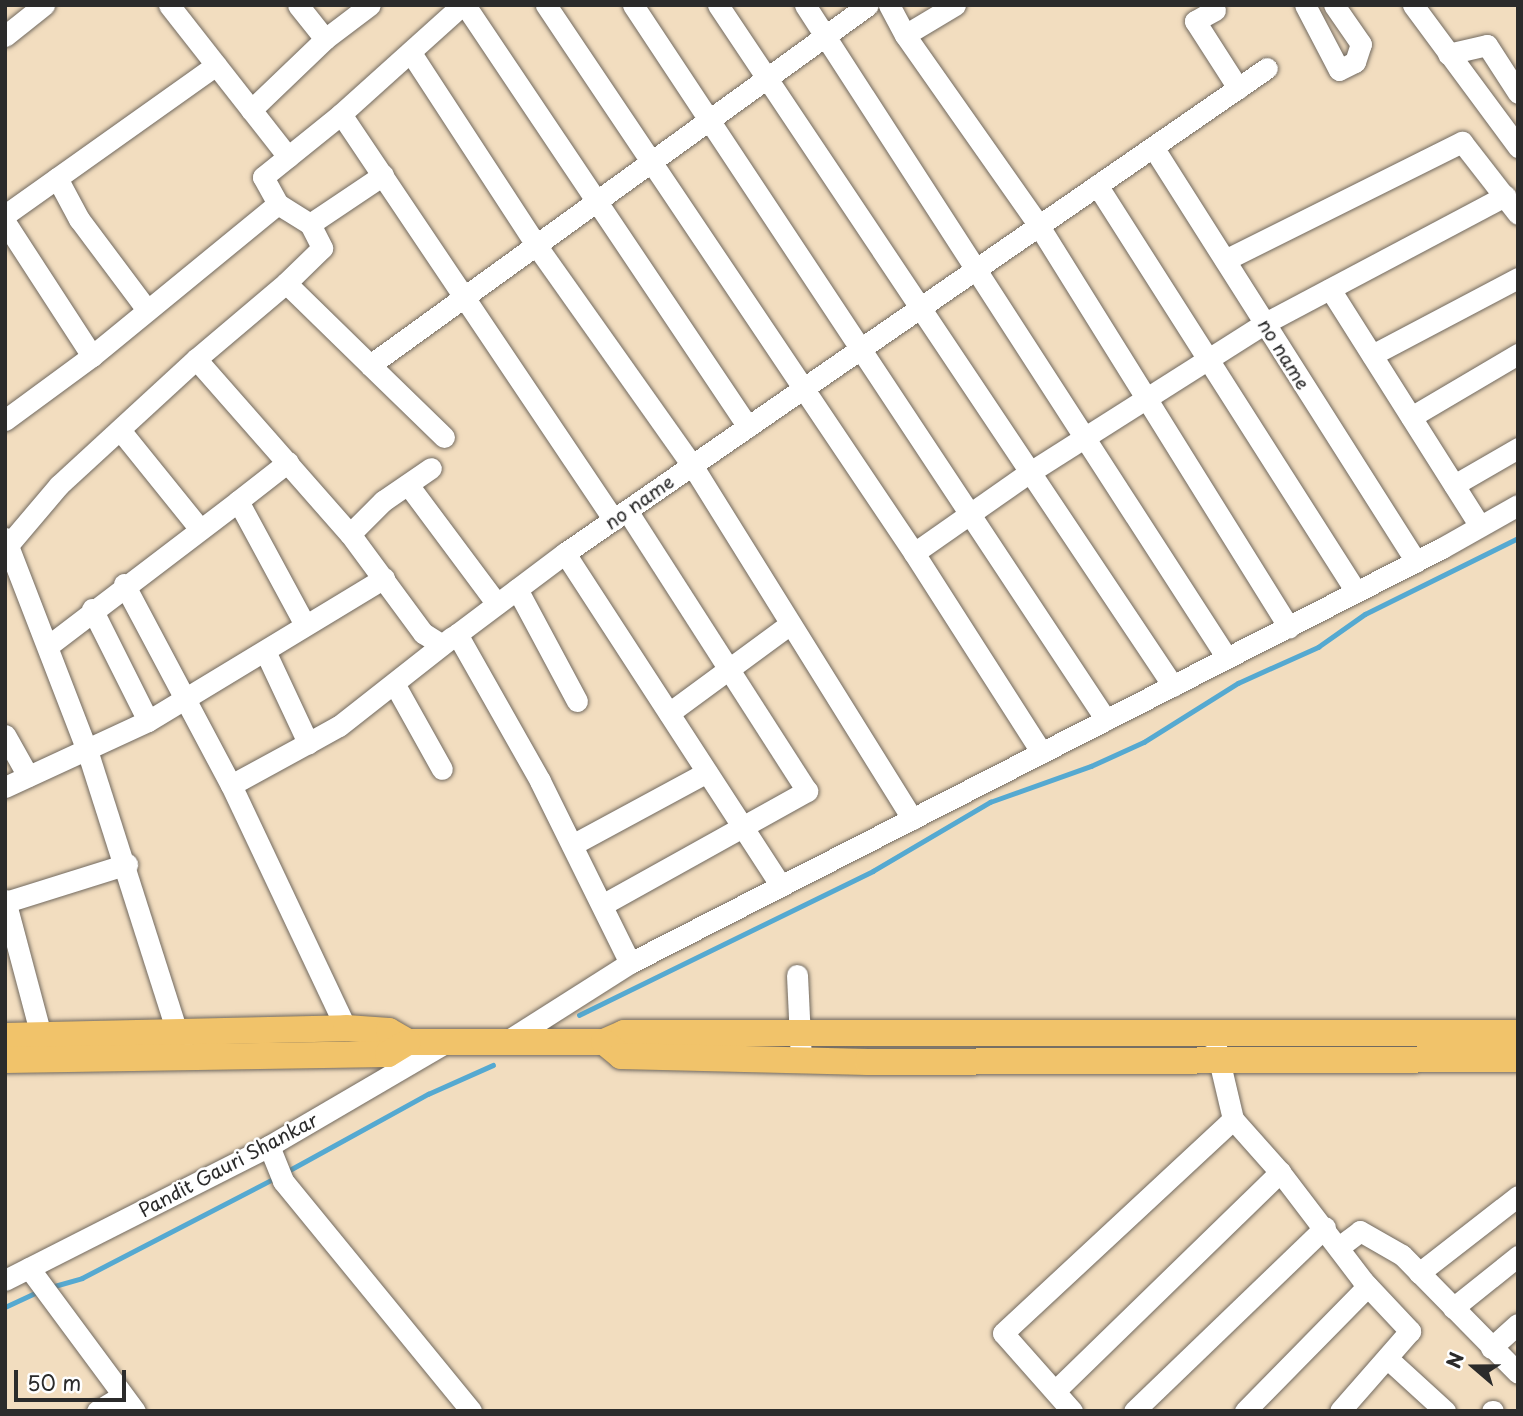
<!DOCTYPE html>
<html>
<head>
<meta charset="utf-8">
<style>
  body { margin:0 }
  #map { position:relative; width:1523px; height:1416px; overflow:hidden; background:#f2ddbf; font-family:"Playpen Sans",sans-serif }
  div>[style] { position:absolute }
  .stream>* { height:4.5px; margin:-2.25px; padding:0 2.25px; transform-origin:2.25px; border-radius:2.25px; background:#55a9d1 }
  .roads { filter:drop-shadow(0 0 2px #71695f) drop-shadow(0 0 2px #71695f) }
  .minor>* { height:21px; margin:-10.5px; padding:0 10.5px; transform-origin:10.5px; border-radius:10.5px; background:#fff }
  .major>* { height:26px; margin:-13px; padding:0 13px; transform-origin:13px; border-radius:13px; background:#f1c36a }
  span { translate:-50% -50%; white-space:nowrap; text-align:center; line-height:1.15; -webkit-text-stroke:5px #fff; paint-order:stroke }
  .street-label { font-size:19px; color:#2b2b2b }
  .frame { position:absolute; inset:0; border:7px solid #2b2b2b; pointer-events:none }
  .north { position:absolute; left:1439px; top:1332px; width:70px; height:70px; -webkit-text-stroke:5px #fff; paint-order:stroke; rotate:290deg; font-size:19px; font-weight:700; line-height:28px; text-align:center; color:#2b2b2b }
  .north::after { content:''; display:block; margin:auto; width:24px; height:32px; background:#2b2b2b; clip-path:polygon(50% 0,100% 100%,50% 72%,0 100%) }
  .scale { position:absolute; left:14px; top:1370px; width:112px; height:32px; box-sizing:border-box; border:4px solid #2b2b2b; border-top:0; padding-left:9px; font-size:21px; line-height:24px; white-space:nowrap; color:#2b2b2b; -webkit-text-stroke:5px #fff; paint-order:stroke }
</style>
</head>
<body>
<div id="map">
  <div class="stream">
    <i style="left:579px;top:1015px;width:327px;rotate:-26.1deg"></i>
    <i style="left:873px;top:871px;width:136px;rotate:-30.5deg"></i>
    <i style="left:990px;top:802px;width:107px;rotate:-19.6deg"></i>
    <i style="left:1091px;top:766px;width:58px;rotate:-24.4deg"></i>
    <i style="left:1144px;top:742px;width:111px;rotate:-32.1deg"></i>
    <i style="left:1238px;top:683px;width:88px;rotate:-24.2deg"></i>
    <i style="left:1318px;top:647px;width:57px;rotate:-35.1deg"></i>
    <i style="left:1365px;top:614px;width:171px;rotate:-26.4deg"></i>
    <i style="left:286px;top:1172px;width:162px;rotate:-28.8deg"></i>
    <i style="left:428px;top:1094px;width:71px;rotate:-24deg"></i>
    <i style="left:51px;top:1287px;width:32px;rotate:-16deg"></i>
    <i style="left:82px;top:1278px;width:217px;rotate:-27.4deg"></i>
    <i style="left:5px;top:1307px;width:38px;rotate:-25deg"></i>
  </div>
  <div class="roads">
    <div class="minor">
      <i style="left:169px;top:5px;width:193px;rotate:51.9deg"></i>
      <i style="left:462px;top:5px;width:163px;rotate:138deg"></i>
      <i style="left:341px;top:114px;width:489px;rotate:56.1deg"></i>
      <i style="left:465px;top:5px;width:508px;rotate:56.15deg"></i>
      <i style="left:546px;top:5px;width:660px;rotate:56.12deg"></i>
      <i style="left:914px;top:553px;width:237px;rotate:57.4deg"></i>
      <i style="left:633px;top:5px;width:857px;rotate:56.51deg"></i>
      <i style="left:718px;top:5px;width:819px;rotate:56.25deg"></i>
      <i style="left:805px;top:5px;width:777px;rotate:57.13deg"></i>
      <i style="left:889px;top:5px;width:34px;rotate:62deg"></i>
      <i style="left:955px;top:5px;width:58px;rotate:149deg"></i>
      <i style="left:905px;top:35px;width:233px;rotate:54.9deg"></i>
      <i style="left:1039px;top:226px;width:473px;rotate:58.1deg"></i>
      <i style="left:1305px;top:5px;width:73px;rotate:62.4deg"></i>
      <i style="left:1339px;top:70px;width:18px;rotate:-27deg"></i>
      <i style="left:1355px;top:62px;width:19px;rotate:-72deg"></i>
      <i style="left:1361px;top:44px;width:47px;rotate:-124.7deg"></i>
      <i style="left:1413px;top:5px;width:177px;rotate:53.5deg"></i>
      <i style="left:1215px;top:10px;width:23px;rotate:151deg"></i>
      <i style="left:1195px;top:21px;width:80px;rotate:57.3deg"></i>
      <i style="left:5px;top:36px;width:50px;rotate:-38.5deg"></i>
      <i style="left:325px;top:39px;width:56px;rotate:-37.1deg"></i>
      <i style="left:411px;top:53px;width:229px;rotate:56.9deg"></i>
      <i style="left:536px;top:245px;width:270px;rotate:54.7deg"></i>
      <i style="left:692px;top:465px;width:417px;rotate:58.1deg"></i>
      <i style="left:1448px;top:54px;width:40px;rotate:-13deg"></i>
      <i style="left:1487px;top:45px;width:57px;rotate:57.1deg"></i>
      <i style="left:251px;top:110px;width:103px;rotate:-43.8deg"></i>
      <i style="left:325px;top:39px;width:43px;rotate:-128.5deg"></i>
      <i style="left:1153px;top:147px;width:491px;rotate:57.6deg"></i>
      <i style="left:57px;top:178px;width:47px;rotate:61.8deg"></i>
      <i style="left:79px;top:219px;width:114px;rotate:53.2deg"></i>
      <i style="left:1097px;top:185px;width:482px;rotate:57.5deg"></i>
      <i style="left:278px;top:204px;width:38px;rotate:32deg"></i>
      <i style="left:310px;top:224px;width:27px;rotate:63deg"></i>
      <i style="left:322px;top:248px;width:50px;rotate:135.8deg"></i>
      <i style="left:286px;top:283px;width:117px;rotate:44.3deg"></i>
      <i style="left:5px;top:215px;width:259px;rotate:-35.4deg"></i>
      <i style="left:5px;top:222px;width:160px;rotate:57deg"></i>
      <i style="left:310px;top:224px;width:88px;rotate:-33.9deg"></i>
      <i style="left:1225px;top:260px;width:265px;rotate:-26.5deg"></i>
      <i style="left:1462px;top:142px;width:91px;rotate:52.1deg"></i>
      <i style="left:286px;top:283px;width:118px;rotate:139.8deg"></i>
      <i style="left:196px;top:359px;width:233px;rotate:48.7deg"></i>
      <i style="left:350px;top:534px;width:123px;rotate:53.6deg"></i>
      <i style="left:423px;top:633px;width:22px;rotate:32deg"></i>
      <i style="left:1330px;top:289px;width:280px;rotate:57.7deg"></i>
      <i style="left:1372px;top:355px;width:165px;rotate:-27.8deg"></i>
      <i style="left:1411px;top:417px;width:124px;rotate:-30.5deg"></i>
      <i style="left:5px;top:420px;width:108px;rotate:-36.3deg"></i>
      <i style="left:92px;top:356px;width:240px;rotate:-39.3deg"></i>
      <i style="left:278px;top:204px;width:31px;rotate:-119deg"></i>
      <i style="left:263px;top:177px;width:100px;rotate:-38.9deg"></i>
      <i style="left:120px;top:430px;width:127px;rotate:51.1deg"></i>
      <i style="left:444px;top:437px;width:103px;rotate:-135.8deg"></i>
      <i style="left:370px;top:365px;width:614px;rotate:-35.86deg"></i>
      <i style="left:288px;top:462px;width:63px;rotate:142deg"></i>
      <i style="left:238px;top:501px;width:141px;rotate:61.6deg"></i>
      <i style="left:1454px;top:485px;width:74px;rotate:-30deg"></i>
      <i style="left:409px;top:486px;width:147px;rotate:53.3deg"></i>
      <i style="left:350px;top:534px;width:47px;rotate:-45deg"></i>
      <i style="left:383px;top:501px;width:58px;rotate:-34.5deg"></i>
      <i style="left:5px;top:538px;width:227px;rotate:68.9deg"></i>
      <i style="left:87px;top:750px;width:312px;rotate:72.3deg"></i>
      <i style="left:9px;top:544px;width:77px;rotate:-49.7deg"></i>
      <i style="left:59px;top:485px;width:186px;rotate:-42.6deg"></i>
      <i style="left:565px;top:553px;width:135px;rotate:143.1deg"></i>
      <i style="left:457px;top:634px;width:169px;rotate:60.5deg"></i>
      <i style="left:540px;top:781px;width:203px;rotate:63.7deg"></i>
      <i style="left:914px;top:553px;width:138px;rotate:-35deg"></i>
      <i style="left:1027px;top:474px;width:282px;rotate:-32.4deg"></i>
      <i style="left:1265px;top:323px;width:272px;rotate:-27.9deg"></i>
      <i style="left:124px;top:584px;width:228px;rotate:62deg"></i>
      <i style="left:231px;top:785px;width:269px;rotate:64.7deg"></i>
      <i style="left:517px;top:589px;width:127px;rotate:61.8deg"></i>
      <i style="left:92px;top:609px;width:125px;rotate:63.4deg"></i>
      <i style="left:48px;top:646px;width:239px;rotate:-37.3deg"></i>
      <i style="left:265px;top:651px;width:102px;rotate:64.9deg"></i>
      <i style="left:308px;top:743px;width:35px;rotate:-29deg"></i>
      <i style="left:339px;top:726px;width:144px;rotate:-38.2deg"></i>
      <i style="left:395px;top:685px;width:96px;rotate:60.8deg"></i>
      <i style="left:669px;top:713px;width:149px;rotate:-36.3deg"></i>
      <i style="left:5px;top:735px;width:47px;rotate:60.7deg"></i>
      <i style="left:231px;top:785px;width:88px;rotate:-28.6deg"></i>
      <i style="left:5px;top:787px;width:157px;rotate:-24.8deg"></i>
      <i style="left:148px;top:721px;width:276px;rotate:-31.2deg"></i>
      <i style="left:572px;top:845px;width:153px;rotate:-28.4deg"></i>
      <i style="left:781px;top:886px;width:397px;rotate:-123deg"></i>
      <i style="left:565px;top:553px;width:853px;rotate:-34.64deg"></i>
      <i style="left:5px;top:900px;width:155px;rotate:75.1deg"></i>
      <i style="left:6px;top:902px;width:127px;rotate:-17.4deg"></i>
      <i style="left:602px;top:905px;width:235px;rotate:-29.1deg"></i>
      <i style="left:807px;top:791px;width:333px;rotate:-122.7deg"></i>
      <i style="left:797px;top:975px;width:85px;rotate:87.3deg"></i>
      <i style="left:507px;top:1041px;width:146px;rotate:-32.4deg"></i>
      <i style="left:630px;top:963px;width:912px;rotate:-27.07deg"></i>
      <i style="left:1442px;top:548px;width:87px;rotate:-29.5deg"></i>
      <i style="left:269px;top:1146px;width:38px;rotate:68deg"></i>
      <i style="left:283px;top:1181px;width:297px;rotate:50.7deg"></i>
      <i style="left:1280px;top:1172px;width:137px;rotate:52.7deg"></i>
      <i style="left:1363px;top:1281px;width:69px;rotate:46.8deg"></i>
      <i style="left:1410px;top:1331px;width:106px;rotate:131.2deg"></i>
      <i style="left:1339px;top:1247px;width:26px;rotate:-37deg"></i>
      <i style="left:1360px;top:1231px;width:48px;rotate:29.7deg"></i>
      <i style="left:1402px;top:1255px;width:165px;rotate:45.5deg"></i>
      <i style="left:29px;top:1268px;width:178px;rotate:53.5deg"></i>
      <i style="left:1419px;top:1273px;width:125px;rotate:-37.9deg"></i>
      <i style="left:5px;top:1280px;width:296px;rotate:-26.9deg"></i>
      <i style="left:269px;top:1146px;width:206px;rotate:-30.3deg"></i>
      <i style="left:1453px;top:1308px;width:83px;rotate:-38.7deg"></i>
      <i style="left:1491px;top:1348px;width:36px;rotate:-42deg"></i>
      <i style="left:1387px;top:1358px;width:79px;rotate:42.4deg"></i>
      <i style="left:1056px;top:1390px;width:313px;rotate:-44.2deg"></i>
      <i style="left:1280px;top:1172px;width:71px;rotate:-131.6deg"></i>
      <i style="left:97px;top:1411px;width:29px;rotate:-31deg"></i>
      <i style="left:1072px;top:1411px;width:104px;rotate:-131.5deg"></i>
      <i style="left:1003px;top:1333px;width:314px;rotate:-42.9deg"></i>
      <i style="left:1233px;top:1119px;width:74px;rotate:-103.3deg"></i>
      <i style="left:1134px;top:1411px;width:265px;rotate:-43.9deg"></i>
      <i style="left:1245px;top:1411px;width:175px;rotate:-45.5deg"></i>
      <i style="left:1492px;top:1411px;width:1px"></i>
    </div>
    <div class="major">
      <i style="left:5px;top:1036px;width:341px;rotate:-1.3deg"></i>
      <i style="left:346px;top:1028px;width:43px;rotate:4deg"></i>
      <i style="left:389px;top:1031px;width:22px;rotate:30deg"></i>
      <i style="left:408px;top:1042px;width:196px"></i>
      <i style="left:604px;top:1042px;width:22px;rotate:-24deg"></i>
      <i style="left:624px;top:1033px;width:894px"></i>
      <i style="left:604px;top:1042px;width:22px;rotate:39deg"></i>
      <i style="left:621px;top:1056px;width:247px;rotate:1.4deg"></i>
      <i style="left:868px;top:1062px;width:650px;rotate:-0.26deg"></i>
      <i style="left:5px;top:1060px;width:383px;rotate:-0.9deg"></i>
      <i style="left:388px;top:1054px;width:23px;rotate:-31deg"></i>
    </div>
  </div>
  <div class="street-label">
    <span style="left:1284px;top:354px;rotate:58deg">no name</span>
    <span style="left:639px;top:502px;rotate:-35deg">no name</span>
    <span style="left:228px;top:1165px;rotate:-28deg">Pandit Gauri Shankar</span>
  </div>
  <div class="frame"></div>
  <div class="north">N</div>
  <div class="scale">50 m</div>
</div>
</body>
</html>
